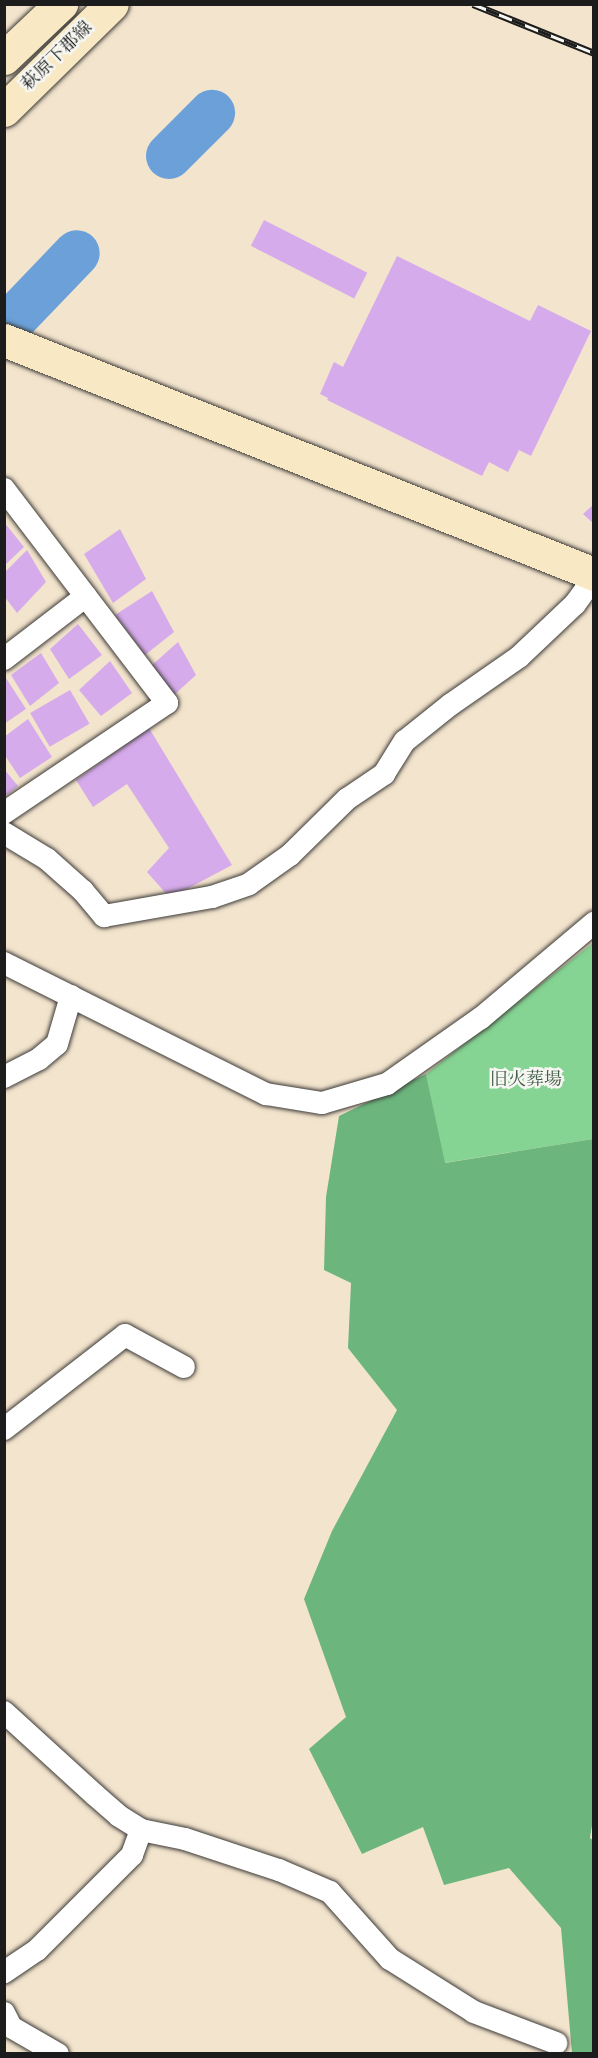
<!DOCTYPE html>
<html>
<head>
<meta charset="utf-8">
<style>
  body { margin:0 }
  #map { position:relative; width:598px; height:2058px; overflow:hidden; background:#f3e4cd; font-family:Vollkorn,"Noto Serif JP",serif }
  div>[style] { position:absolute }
  .green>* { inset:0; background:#86d493 }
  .forest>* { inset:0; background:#6cb67d }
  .river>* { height:46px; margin:-23px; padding:0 23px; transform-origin:23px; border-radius:23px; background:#6ba1d8 }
  .building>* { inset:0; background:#d6abeb; transform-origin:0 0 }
  .roads { filter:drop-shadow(0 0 2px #3c3a37) drop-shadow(0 0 2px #3c3a37) }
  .street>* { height:22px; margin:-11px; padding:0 11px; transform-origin:11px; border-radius:11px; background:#fff }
  .secondary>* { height:33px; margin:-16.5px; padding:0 16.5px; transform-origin:16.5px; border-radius:16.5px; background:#f8e8c3 }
  .rail>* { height:7px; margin-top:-3.5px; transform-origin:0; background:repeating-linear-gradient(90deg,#f6f6f2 0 14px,#1c1c1c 0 28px); box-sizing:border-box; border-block:2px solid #1c1c1c }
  span { translate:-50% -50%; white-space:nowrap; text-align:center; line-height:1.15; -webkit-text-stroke:5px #f6f6f2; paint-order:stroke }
  .street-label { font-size:18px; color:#1c1c1c }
  .park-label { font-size:18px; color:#415c46 }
  .frame { position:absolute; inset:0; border:6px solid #1c1c1c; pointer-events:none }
</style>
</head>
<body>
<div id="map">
  <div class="green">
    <i style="clip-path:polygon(593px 943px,593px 1139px,444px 1163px,426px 1074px)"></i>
  </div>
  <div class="forest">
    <i style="clip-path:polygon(426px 1074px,445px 1163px,593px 1139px,594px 1813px,590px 1838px,594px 1841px,593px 2053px,572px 2053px,561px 1928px,509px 1868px,444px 1885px,423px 1827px,362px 1854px,309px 1749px,346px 1717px,304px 1599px,332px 1531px,397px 1410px,348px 1348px,351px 1283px,324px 1270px,326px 1197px,339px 1116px)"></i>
  </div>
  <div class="river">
    <i style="left:169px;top:156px;width:61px;rotate:-45deg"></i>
    <i style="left:4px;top:329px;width:105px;rotate:-46.2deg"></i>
  </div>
  <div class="building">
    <i style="left:264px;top:220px;width:116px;height:29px;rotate:27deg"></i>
    <i style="clip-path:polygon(397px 256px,530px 321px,538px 305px,591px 331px,531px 456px,519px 450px,508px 472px,489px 462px,482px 476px,327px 400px,328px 398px,320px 394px,334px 362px,343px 367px)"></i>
    <i style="clip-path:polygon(594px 504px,594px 524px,583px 514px)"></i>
    <i style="clip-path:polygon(4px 522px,24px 547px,4px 566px)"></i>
    <i style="clip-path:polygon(120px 529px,146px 579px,113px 603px,84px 554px)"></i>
    <i style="clip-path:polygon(27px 550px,46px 582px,17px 613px,4px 596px,4px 573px)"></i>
    <i style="clip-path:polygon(152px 591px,174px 632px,145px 655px,115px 615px)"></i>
    <i style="clip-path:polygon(78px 624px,102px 655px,69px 679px,50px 649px)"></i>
    <i style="clip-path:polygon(178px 642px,196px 675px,174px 695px,152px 665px)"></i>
    <i style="clip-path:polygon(41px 653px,59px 683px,30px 706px,11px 675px)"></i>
    <i style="clip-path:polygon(110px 661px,132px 693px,101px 716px,79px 690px)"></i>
    <i style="clip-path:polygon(4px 675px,26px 709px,4px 724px)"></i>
    <i style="left:70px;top:690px;width:39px;height:46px;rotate:60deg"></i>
    <i style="clip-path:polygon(28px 719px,52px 757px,20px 778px,4px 754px,4px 737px)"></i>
    <i style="clip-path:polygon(149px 728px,232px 865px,170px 898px,147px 872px,169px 848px,127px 784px,93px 807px,76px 780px)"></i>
    <i style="clip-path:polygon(4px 769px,18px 786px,4px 797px)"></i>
  </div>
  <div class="roads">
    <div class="street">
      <i style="left:4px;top:489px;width:269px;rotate:52.7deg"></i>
      <i style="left:167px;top:703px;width:197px;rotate:146deg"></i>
      <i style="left:4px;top:659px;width:103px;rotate:-37.5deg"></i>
      <i style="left:4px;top:833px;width:50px;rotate:31.2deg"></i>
      <i style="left:47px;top:859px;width:48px;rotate:41.6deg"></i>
      <i style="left:83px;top:891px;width:33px;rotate:50deg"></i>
      <i style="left:104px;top:916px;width:110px;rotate:-10deg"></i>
      <i style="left:212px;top:897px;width:39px;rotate:-19deg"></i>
      <i style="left:249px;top:884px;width:50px;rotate:-35.3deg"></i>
      <i style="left:290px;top:855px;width:80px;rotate:-44.5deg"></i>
      <i style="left:347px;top:799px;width:45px;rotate:-34deg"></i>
      <i style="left:384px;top:774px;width:39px;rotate:-58deg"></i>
      <i style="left:405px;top:741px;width:58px;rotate:-38.7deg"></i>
      <i style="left:450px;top:705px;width:84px;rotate:-34.8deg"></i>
      <i style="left:519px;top:657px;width:77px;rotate:-43.4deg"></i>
      <i style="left:575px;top:604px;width:32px;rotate:-54deg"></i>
      <i style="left:4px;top:963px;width:293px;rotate:26.6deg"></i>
      <i style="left:266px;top:1094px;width:57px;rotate:9.1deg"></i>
      <i style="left:322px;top:1103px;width:68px;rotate:-16.3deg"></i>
      <i style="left:387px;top:1084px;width:115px;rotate:-35.1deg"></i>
      <i style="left:481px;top:1018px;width:148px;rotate:-40.1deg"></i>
      <i style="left:4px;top:1077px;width:39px;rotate:-27deg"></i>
      <i style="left:39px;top:1059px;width:23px;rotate:-40deg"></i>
      <i style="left:57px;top:1044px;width:50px;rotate:-73.7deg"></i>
      <i style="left:4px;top:1429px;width:153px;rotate:-37.8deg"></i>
      <i style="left:125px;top:1335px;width:67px;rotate:28.5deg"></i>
      <i style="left:4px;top:1712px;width:123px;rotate:42.4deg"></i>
      <i style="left:95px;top:1795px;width:32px;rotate:41deg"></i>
      <i style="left:119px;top:1816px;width:26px;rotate:32deg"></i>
      <i style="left:141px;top:1830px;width:27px;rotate:110deg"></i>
      <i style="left:132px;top:1855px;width:134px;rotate:135deg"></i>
      <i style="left:37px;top:1950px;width:40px;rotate:146deg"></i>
      <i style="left:141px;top:1830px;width:45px;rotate:11.6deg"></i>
      <i style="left:185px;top:1839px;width:99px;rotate:18.3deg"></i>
      <i style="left:279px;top:1870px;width:56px;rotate:23.3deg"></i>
      <i style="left:330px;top:1892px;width:90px;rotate:48.2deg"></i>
      <i style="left:390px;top:1959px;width:99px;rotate:32.2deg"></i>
      <i style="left:474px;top:2012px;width:88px;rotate:20.7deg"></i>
      <i style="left:4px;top:2013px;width:16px;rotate:63deg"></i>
      <i style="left:11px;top:2027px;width:54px;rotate:29.9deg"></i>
    </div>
    <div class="secondary">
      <i style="left:4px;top:58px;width:79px;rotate:-43.5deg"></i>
      <i style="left:4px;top:110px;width:151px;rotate:-44.5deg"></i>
      <i style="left:4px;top:340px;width:635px;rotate:21.63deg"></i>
    </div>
  </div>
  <div class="rail">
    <i style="left:473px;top:4px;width:131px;rotate:22deg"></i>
  </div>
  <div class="street-label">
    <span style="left:58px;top:57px;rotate:-44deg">萩原下郡線</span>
  </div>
  <div class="park-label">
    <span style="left:526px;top:1081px">旧火葬場</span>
  </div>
  <div class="frame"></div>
</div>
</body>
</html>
